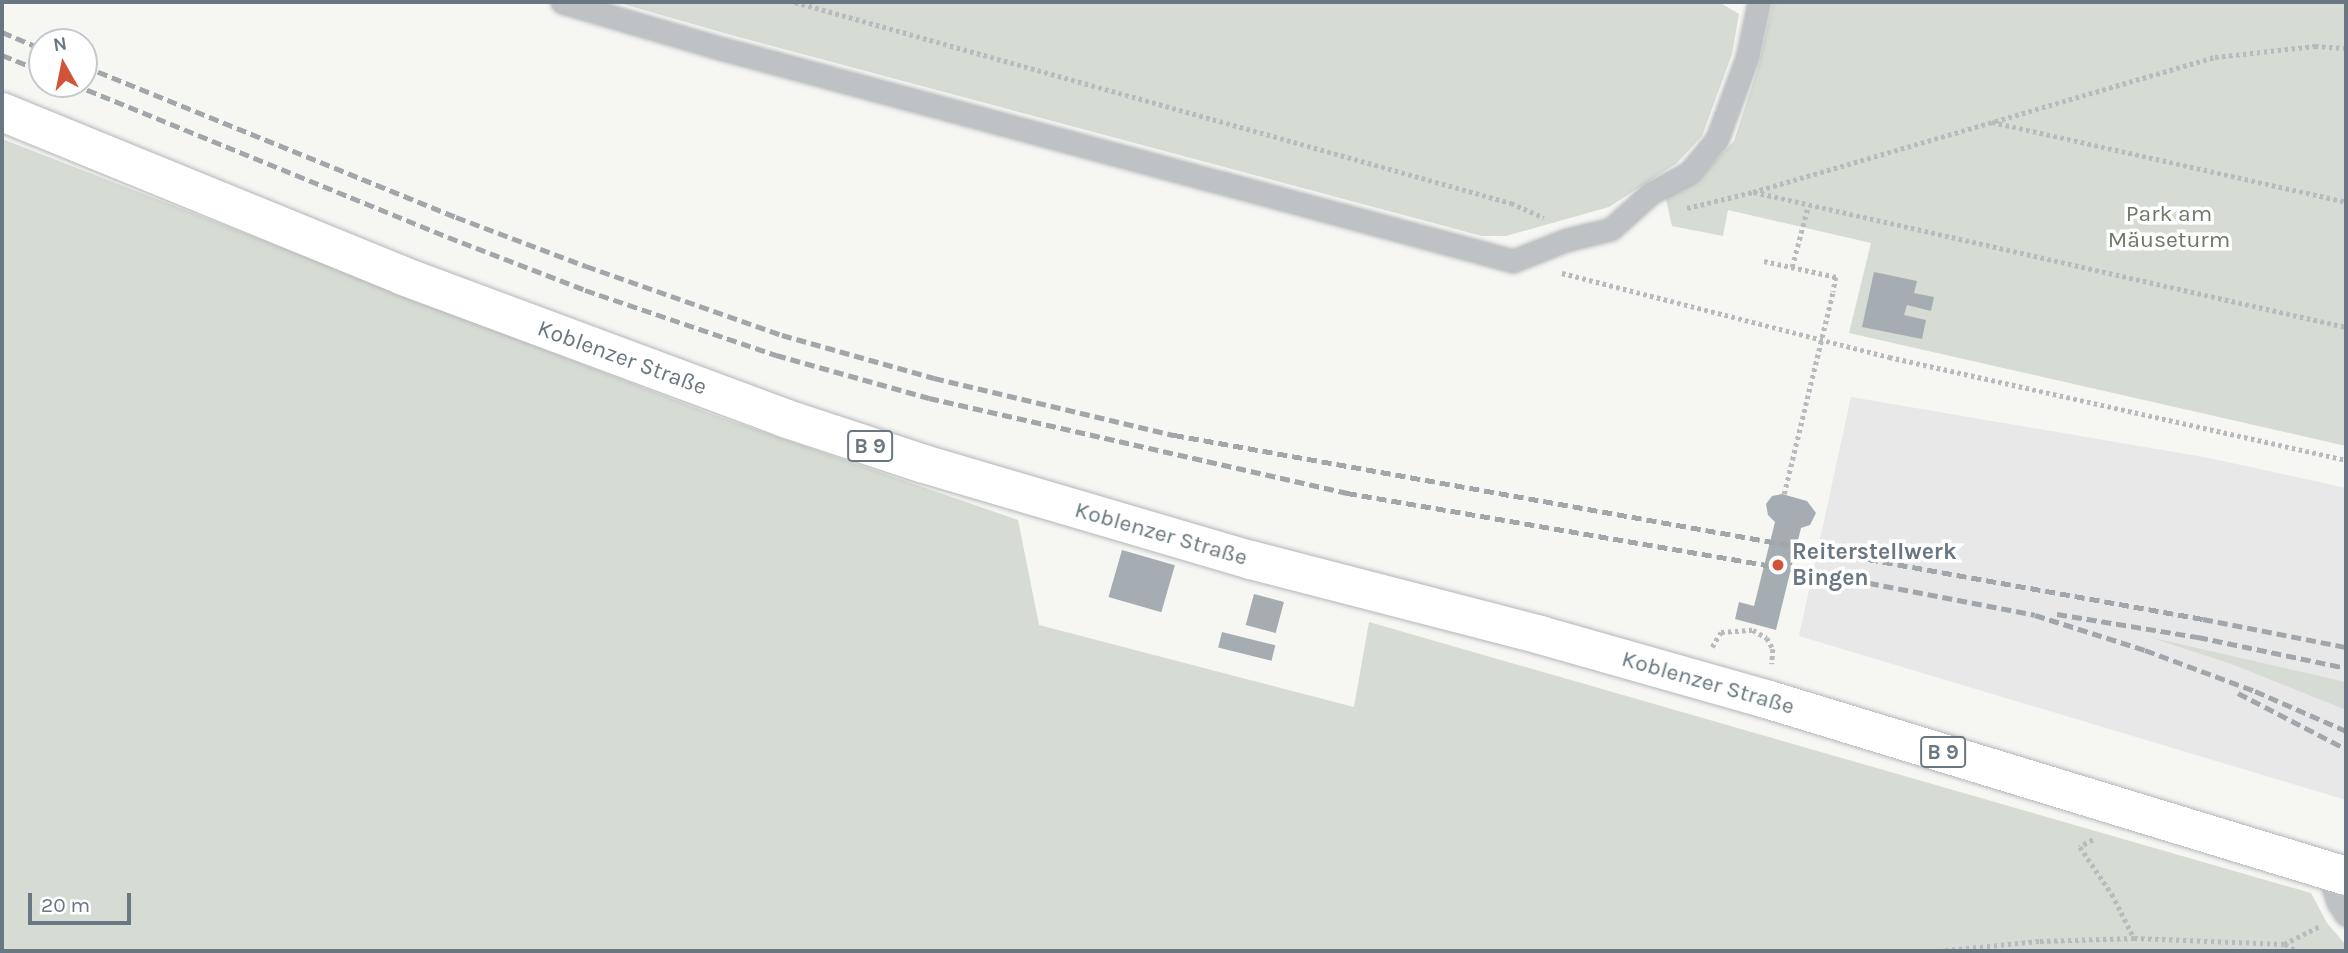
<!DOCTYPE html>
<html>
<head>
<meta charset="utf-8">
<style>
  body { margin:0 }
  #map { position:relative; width:2348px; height:953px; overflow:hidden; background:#f6f6f3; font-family:Karla,sans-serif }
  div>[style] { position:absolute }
  .built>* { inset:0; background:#e7e8e7 }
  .green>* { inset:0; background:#d6dbd3 }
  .building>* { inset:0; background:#a6adb2; transform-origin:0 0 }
  .path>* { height:4.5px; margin-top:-2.25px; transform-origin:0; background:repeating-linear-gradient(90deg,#b8bbbd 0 3.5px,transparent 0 7px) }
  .roads { filter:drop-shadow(0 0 2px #b2b6b9) drop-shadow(0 0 2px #b2b6b9) }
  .lane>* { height:21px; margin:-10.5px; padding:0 10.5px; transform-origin:10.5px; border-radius:10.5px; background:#bec2c5 }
  .primary>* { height:38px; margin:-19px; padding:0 19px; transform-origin:19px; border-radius:19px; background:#fff }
  .rail>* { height:5px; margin-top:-2.5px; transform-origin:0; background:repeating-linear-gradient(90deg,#a0a6aa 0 10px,transparent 0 15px) }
  .path-bridge>* { height:4.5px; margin-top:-2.25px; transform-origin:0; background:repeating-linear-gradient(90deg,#b8bbbd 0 3.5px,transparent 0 7px) }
  .dots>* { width:19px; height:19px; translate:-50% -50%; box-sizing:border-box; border:4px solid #fff; border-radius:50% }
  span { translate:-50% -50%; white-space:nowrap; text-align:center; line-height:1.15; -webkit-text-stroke:7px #fff; paint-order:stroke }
  .shield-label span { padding:2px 5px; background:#fff; border:2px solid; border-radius:5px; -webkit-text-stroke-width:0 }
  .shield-label { font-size:21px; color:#687781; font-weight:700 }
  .park-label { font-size:23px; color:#6b7966 }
  .street-label { font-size:23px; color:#687781 }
  .poi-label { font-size:23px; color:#687781; font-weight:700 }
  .left { translate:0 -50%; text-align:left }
  .frame { position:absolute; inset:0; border:4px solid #687781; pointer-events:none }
  .north { position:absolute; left:28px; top:28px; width:70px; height:70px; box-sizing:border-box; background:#fff; border:2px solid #c3c9cd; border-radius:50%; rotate:351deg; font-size:19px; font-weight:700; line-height:28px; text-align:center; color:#687781 }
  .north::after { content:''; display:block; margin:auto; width:24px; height:32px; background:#d25337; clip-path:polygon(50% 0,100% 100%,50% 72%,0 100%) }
  .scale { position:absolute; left:28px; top:893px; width:103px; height:32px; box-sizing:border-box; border:4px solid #687781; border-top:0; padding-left:9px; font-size:21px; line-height:24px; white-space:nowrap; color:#687781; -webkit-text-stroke:5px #fff; paint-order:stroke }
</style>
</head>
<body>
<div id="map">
  <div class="built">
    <i style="clip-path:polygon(1851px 397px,2209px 458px,2346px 488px,2346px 682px,2159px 640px,2231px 664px,2346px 710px,2346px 800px,1799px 636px)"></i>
  </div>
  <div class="green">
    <i style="clip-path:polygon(616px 2px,1719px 2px,1739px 14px,1732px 54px,1702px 136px,1677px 163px,1609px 207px,1506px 236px,1482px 236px,731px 35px)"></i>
    <i style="clip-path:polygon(1773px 2px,2346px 2px,2346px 446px,1849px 333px,1871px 243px,1728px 210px,1723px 236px,1672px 226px,1665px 195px,1701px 176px,1734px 141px,1759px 64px)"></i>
    <i style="clip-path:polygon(2px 139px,714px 415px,1018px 520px,1039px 625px,1354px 707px,1369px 622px,2311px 893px,2327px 923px,2346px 945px,2346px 951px,2px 951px)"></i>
    <i style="clip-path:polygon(2149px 637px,2346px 682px,2346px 710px,2231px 664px)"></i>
  </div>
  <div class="building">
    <i style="clip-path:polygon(1874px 272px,1917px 281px,1914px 293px,1934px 297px,1931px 311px,1907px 305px,1904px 315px,1926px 320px,1922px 339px,1862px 327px)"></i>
    <i style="clip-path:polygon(1782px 494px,1807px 501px,1816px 513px,1810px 525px,1801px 528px,1776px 630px,1735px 619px,1739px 602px,1754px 606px,1775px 522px,1768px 515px,1766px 504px,1772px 496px)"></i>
    <i style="left:1122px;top:550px;width:55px;height:49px;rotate:16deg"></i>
    <i style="left:1254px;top:594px;width:31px;height:32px;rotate:15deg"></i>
    <i style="left:1222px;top:632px;width:55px;height:16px;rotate:14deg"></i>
  </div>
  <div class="path">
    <i style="left:795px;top:2px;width:744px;rotate:15.68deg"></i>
    <i style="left:1511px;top:203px;width:36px;rotate:24deg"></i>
    <i style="left:1992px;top:122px;width:363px;rotate:12.7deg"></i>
    <i style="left:1754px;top:192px;width:607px;rotate:12.85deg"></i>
    <i style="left:1687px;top:208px;width:68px;rotate:-13.6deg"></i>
    <i style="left:1753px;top:192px;width:481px;rotate:-16.3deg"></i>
    <i style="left:2215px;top:57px;width:101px;rotate:-6.3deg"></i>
    <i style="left:2315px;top:46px;width:31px;rotate:4deg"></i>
    <i style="left:1764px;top:261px;width:74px;rotate:12.5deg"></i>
    <i style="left:1836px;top:277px;width:15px;rotate:101deg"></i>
    <i style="left:1792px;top:267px;width:63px;rotate:-75.3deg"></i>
    <i style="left:1562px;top:273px;width:338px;rotate:14.4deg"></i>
    <i style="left:1889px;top:357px;width:468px;rotate:12.7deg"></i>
    <i style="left:1712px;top:647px;width:17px;rotate:-59deg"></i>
    <i style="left:1721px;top:632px;width:32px;rotate:-4deg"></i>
    <i style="left:1753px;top:630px;width:16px;rotate:30deg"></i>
    <i style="left:1767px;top:638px;width:13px;rotate:61deg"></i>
    <i style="left:1773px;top:649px;width:15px;rotate:94deg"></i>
    <i style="left:2093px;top:840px;width:15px;rotate:152deg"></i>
    <i style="left:2080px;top:847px;width:57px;rotate:55.8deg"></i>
    <i style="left:2112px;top:894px;width:49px;rotate:63.4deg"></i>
    <i style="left:2285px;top:944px;width:13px;rotate:32deg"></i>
    <i style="left:1938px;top:951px;width:102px;rotate:-5.6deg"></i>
    <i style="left:2040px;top:941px;width:94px;rotate:-1.8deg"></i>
    <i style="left:2134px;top:938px;width:150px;rotate:2.3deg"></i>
    <i style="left:2284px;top:944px;width:40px;rotate:-26.6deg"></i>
  </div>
  <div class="roads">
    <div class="lane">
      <i style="left:562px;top:2px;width:168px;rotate:16.3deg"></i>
      <i style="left:723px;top:49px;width:818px;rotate:15.02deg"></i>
      <i style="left:1513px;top:261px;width:57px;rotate:-21.6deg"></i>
      <i style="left:1566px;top:240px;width:46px;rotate:-13.7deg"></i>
      <i style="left:1611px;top:229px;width:54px;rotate:-42deg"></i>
      <i style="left:1651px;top:193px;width:44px;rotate:-28.3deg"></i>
      <i style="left:1690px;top:172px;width:43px;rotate:-50.7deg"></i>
      <i style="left:1717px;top:139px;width:86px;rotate:-69.7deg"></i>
      <i style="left:1747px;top:58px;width:57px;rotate:-77.9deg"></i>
      <i style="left:2328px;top:870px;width:34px;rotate:73deg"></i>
      <i style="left:2338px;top:902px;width:15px;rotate:58deg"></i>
    </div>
    <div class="primary">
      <i style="left:2px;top:112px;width:433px;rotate:22.2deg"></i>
      <i style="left:403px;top:276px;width:407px;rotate:20.4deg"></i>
      <i style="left:784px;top:418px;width:147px;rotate:18.2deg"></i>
      <i style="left:924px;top:464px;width:341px;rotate:16.4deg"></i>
      <i style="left:1251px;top:560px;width:299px;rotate:14.5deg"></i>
      <i style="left:1540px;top:635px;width:235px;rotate:15.8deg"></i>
      <i style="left:1766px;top:699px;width:606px;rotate:16.97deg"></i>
    </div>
  </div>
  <div class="rail">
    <i style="left:2px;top:32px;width:43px;rotate:23deg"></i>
    <i style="left:2px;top:55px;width:43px;rotate:21.8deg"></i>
    <i style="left:84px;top:66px;width:401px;rotate:22.1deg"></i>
    <i style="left:456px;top:217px;width:139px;rotate:20.7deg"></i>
    <i style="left:586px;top:266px;width:208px;rotate:19.4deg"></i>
    <i style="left:782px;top:335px;width:158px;rotate:15.8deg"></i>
    <i style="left:934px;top:378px;width:247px;rotate:13.4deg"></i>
    <i style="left:1174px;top:435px;width:1045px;rotate:10.14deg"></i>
    <i style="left:2203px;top:619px;width:146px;rotate:11.1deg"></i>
    <i style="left:73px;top:84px;width:405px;rotate:22.2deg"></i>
    <i style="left:448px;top:237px;width:147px;rotate:21.1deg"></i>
    <i style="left:585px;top:290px;width:202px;rotate:18.8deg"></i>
    <i style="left:776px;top:355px;width:159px;rotate:15.7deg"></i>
    <i style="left:929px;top:398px;width:429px;rotate:12.8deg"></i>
    <i style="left:1347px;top:493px;width:514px;rotate:9.74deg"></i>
    <i style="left:1854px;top:580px;width:184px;rotate:10.9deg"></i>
    <i style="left:2035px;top:615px;width:115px;rotate:17.7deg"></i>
    <i style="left:2145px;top:650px;width:117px;rotate:20.4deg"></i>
    <i style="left:2255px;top:691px;width:99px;rotate:23.7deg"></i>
    <i style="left:2057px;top:614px;width:143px;rotate:9.3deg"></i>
    <i style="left:2198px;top:637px;width:151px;rotate:11.8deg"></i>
    <i style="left:2238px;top:693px;width:122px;rotate:27.4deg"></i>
  </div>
  <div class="path-bridge">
    <i style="left:1784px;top:494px;width:208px;rotate:-76.4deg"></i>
  </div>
  <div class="dots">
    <i style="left:1778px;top:565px;background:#d25337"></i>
  </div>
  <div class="shield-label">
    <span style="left:870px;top:446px">B 9</span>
    <span style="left:1943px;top:752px">B 9</span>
  </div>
  <div class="park-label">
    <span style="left:2169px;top:227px">Park am<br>Mäuseturm</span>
  </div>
  <div class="street-label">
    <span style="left:622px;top:358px;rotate:20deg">Koblenzer Straße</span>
    <span style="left:1161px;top:534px;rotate:16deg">Koblenzer Straße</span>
    <span style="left:1708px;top:683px;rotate:16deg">Koblenzer Straße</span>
  </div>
  <div class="poi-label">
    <span class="left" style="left:1792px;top:565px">Reiterstellwerk<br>Bingen</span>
  </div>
  <div class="frame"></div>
  <div class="north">N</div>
  <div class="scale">20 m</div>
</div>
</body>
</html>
